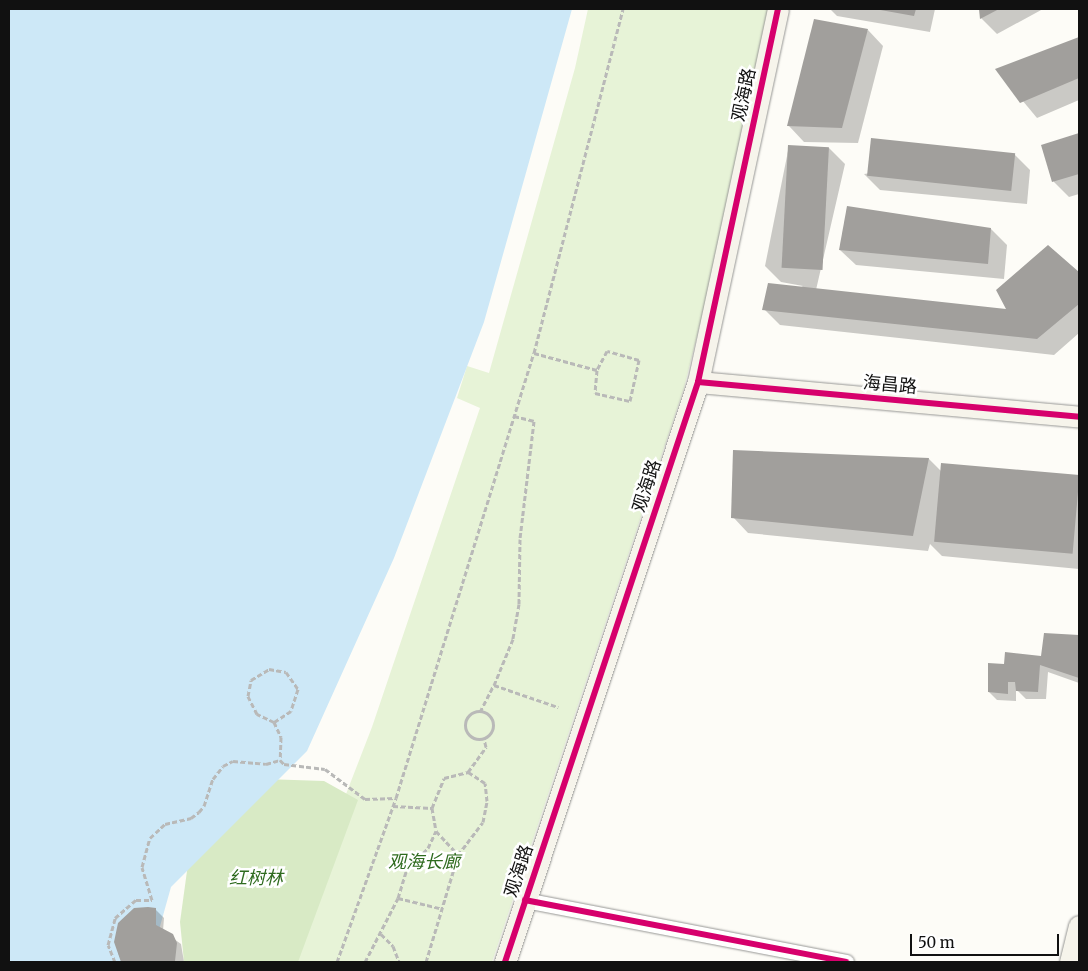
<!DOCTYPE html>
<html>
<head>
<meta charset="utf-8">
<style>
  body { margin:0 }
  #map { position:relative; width:1088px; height:971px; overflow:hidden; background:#fdfcf7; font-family:Merriweather,"Noto Sans SC",serif }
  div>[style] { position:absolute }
  .green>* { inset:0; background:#e7f3d7 }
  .forest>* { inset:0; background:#d8eac5 }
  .water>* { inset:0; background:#cde8f7 }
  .shadow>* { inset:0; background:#0003 }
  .building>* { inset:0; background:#a19f9c; transform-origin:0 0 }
  .path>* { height:3px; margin-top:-1.5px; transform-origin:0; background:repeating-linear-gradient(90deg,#b9b9b8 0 5px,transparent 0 7.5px) }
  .path>.ring { margin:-1.5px; padding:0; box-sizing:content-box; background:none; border:3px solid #b9b9b8; border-radius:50% }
  .roads { filter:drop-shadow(0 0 1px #979795) drop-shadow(0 0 1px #979795) }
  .street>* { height:15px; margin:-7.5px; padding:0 7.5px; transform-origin:7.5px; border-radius:7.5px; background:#fffffe }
  .secondary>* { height:21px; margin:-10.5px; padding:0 10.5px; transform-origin:10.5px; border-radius:10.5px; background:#f6f4eb }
  .cycleway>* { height:6px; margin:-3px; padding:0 3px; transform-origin:3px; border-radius:3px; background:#d6006c }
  span { translate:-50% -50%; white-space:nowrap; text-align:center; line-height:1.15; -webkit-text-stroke:5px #fff; paint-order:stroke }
  .street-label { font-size:18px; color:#111 }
  .park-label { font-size:18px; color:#2f6b1f; font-style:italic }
  .frame { position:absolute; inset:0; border:10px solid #111; pointer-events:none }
  .scale { position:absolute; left:910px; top:934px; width:149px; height:22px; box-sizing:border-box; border:2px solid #111; border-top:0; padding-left:6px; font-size:15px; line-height:18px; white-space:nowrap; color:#111; -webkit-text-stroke:4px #fff; paint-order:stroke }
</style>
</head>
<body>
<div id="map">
  <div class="green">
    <i style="clip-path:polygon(588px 9px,779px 9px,684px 388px,492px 962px,281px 962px,372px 727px,480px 408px,457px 398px,467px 366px,489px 373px,575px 68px)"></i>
  </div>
  <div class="forest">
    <i style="clip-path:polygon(264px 779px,324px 781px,358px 800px,298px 962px,184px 962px,180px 922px,191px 842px)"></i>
  </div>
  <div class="water">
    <i style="clip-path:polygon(9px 9px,572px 9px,484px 322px,394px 558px,307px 751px,171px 887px,150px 962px,9px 962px)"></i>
  </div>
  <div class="shadow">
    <i style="clip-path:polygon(830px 9px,935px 9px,930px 32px,837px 16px)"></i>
    <i style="clip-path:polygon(980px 9px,1043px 9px,997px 34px,981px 18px)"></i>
    <i style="clip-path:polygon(868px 30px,883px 46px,858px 143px,804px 142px,789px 126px)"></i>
    <i style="clip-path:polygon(1079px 39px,1079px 100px,1037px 118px,997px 70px)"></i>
    <i style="clip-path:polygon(1079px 134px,1079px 194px,1069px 197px,1054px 182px,1043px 146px)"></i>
    <i style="clip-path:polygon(789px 146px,829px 148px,845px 164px,816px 290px,1009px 311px,1048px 247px,1079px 274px,1079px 333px,1054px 355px,780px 325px,764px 309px,803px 286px,781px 282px,765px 266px)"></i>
    <i style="clip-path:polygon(1014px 154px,1030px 170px,1027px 204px,880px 190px,864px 174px)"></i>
    <i style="clip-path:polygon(991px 229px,1007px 245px,1004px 279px,856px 265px,840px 250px)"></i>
    <i style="clip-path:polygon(734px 451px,929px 459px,941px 471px,942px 464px,1079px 476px,1079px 569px,942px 556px,930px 544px,928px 551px,748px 533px,733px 517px)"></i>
    <i style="clip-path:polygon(1045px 634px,1079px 636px,1079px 683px,1048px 672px,1046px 699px,1026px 699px,1016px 689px,1016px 701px,997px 700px,989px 692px,1005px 665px,1042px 658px)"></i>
    <i style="clip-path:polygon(156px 910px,164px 918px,163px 931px,181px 944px,184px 962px,122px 962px,118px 953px,117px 931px)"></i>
  </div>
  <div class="building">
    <i style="clip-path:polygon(875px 9px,916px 9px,914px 16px)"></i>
    <i style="clip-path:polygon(979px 9px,999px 9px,980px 19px)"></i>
    <i style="clip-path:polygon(814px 19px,868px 29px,842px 128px,787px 126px)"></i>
    <i style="clip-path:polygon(1079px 37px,1079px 78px,1020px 103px,995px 69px)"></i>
    <i style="clip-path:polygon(1079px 133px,1079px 174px,1052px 182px,1041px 145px)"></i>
    <i style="left:871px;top:138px;width:145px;height:38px;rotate:6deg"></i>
    <i style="left:788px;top:145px;width:41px;height:123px;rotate:3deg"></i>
    <i style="clip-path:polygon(847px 206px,991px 228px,988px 264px,839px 250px)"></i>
    <i style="clip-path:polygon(1048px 245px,1079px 272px,1079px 304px,1037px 339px,762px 310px,768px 283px,1006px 309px,996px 290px)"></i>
    <i style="clip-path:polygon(733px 450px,929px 458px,913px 536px,731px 518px)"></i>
    <i style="left:941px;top:463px;width:139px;height:79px;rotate:5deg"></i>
    <i style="clip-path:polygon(1044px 633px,1079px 635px,1079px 678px,1040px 665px,1038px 692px,1016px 691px,1015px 682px,1008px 682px,1008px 694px,988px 692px,988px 663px,1004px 664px,1005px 652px,1041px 656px)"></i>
    <i style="clip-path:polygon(148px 907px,156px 908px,156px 925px,173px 934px,177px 943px,175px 961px,121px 962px,114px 942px,118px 923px,134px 908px)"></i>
  </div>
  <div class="path">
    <i style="left:534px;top:353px;width:65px;rotate:15.1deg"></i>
    <i style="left:597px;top:370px;width:23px;rotate:95deg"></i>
    <i style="left:595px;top:393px;width:36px;rotate:13deg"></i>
    <i style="left:630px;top:401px;width:42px;rotate:-77.6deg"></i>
    <i style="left:639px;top:360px;width:33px;rotate:-164deg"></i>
    <i style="left:607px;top:351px;width:21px;rotate:118deg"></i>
    <i style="left:514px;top:416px;width:21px;rotate:14deg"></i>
    <i style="left:534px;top:421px;width:119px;rotate:96.8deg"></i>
    <i style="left:520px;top:539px;width:65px;rotate:90.9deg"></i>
    <i style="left:519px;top:604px;width:36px;rotate:100deg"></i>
    <i style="left:513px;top:639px;width:50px;rotate:112.4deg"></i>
    <i style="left:494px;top:685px;width:68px;rotate:19deg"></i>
    <i class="ring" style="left:465px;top:711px;width:25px;height:25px"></i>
    <i style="left:480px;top:712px;width:30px;rotate:-63deg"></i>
    <i style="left:274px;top:722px;width:19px;rotate:-155deg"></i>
    <i style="left:257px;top:714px;width:20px;rotate:-117deg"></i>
    <i style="left:248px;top:696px;width:16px;rotate:-79deg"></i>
    <i style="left:251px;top:680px;width:21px;rotate:-31deg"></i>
    <i style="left:269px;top:669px;width:17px;rotate:10deg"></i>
    <i style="left:286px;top:672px;width:21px;rotate:55deg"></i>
    <i style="left:298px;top:689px;width:23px;rotate:108deg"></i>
    <i style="left:291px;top:711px;width:20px;rotate:147deg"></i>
    <i style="left:274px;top:722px;width:17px;rotate:65deg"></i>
    <i style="left:281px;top:737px;width:23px;rotate:92deg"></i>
    <i style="left:280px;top:760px;width:6px;rotate:45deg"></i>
    <i style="left:284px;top:764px;width:41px;rotate:7deg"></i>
    <i style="left:325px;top:769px;width:50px;rotate:36.9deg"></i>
    <i style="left:365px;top:799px;width:31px;rotate:-2deg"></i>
    <i style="left:393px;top:806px;width:39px;rotate:3deg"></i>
    <i style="left:432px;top:808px;width:32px;rotate:-68deg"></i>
    <i style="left:444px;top:778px;width:25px;rotate:-14deg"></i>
    <i style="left:468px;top:772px;width:31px;rotate:-54deg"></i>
    <i style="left:486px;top:747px;width:9px;rotate:-103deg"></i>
    <i style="left:432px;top:808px;width:23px;rotate:80deg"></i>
    <i style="left:436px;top:831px;width:33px;rotate:47deg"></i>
    <i style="left:398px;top:898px;width:46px;rotate:13.7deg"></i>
    <i style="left:381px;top:934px;width:17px;rotate:45deg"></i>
    <i style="left:393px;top:946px;width:17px;rotate:69deg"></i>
    <i style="left:115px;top:962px;width:18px;rotate:-112deg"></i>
    <i style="left:108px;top:945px;width:28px;rotate:-75deg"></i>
    <i style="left:115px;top:918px;width:28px;rotate:-41deg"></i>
    <i style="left:136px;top:900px;width:16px"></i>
    <i style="left:152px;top:900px;width:34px;rotate:-107deg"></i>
    <i style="left:142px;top:867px;width:30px;rotate:-75deg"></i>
    <i style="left:150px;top:838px;width:21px;rotate:-43deg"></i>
    <i style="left:165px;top:824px;width:27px;rotate:-13deg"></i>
    <i style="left:191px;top:818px;width:10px;rotate:-37deg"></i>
    <i style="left:199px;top:812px;width:8px;rotate:-50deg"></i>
    <i style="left:204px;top:806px;width:28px;rotate:-72deg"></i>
    <i style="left:213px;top:779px;width:16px;rotate:-52deg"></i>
    <i style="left:223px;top:766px;width:11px;rotate:-27deg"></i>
    <i style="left:233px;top:761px;width:33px;rotate:5deg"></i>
    <i style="left:266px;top:764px;width:15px;rotate:-16deg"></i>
    <i style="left:337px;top:962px;width:174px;rotate:-70.2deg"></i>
    <i style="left:396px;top:798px;width:466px;rotate:-72.8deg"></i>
    <i style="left:534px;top:353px;width:355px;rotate:-75.5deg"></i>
    <i style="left:365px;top:962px;width:72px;rotate:-62.7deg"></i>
    <i style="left:398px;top:898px;width:30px;rotate:-73deg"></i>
    <i style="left:407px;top:869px;width:30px;rotate:-45deg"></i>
    <i style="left:428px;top:848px;width:19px;rotate:-65deg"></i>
    <i style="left:426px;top:962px;width:112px;rotate:-73.3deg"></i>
    <i style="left:458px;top:855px;width:41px;rotate:-52.9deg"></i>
    <i style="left:483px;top:822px;width:21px;rotate:-79deg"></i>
    <i style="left:487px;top:801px;width:18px;rotate:-96deg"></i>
    <i style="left:485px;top:783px;width:20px;rotate:-147deg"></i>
  </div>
  <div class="roads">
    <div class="street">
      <i style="left:525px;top:900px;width:327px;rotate:10.9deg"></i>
    </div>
    <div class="secondary">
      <i style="left:698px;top:382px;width:383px;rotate:5.2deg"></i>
      <i style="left:505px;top:962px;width:611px;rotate:-71.59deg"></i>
      <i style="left:698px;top:382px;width:381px;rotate:-77.9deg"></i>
      <i style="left:1070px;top:962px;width:37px;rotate:-76deg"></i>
    </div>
  </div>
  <div class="cycleway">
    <i style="left:698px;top:382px;width:383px;rotate:5.2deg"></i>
    <i style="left:525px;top:900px;width:327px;rotate:10.9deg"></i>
    <i style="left:505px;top:962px;width:611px;rotate:-71.59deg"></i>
    <i style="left:698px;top:382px;width:381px;rotate:-77.9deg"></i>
  </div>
  <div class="street-label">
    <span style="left:744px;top:95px;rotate:-78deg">观海路</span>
    <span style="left:890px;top:385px;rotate:5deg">海昌路</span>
    <span style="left:647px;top:486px;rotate:-72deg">观海路</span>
    <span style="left:519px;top:871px;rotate:-72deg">观海路</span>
  </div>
  <div class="park-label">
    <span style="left:424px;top:862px">观海长廊</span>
    <span style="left:256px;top:878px">红树林</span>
  </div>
  <div class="frame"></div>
  <div class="scale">50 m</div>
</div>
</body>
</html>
